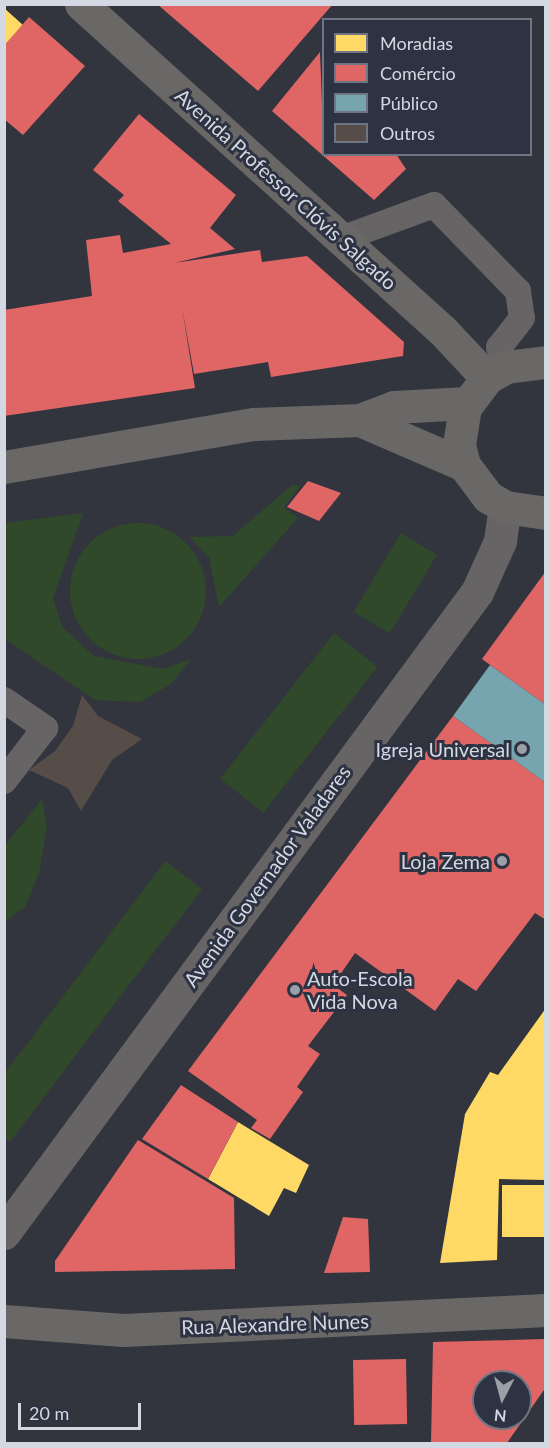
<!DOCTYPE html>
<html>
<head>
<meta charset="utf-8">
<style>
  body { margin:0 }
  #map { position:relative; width:550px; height:1448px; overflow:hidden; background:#32353d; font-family:Lato,sans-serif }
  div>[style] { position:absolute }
  .green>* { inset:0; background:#30492a; transform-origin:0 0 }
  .round { border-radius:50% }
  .homes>* { inset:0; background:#ffd966; transform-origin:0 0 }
  .shops>* { inset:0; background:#e06666; transform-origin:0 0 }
  .public>* { inset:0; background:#76a5af }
  .building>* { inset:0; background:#564d49 }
  .lane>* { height:26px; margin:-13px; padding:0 13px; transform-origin:13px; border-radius:13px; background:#666464 }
  .street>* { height:33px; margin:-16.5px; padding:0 16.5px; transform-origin:16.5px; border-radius:16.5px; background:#666464 }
  .secondary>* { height:33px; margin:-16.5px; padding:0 16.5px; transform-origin:16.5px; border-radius:16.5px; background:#6a6867 }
  .dots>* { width:16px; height:16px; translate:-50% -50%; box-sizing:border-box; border:3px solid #2d3342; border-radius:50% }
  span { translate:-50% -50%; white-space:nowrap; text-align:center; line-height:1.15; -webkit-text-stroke:6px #2d3342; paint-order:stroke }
  .street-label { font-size:20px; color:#d3d8e2 }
  .poi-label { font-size:20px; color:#d3d8e2 }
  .right { translate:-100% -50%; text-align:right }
  .left { translate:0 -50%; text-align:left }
  .frame { position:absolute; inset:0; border:6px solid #d3d8e2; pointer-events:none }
  .legend { position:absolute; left:322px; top:18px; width:210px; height:138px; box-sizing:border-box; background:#2d3342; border:2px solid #6f7582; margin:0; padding:8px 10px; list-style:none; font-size:18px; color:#d3d8e2 }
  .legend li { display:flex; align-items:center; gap:12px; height:30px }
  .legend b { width:30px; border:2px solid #6f7582 }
  .north { position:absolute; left:472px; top:1370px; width:60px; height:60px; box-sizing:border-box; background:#2d3342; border:2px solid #6f7582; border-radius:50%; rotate:186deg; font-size:16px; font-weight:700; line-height:24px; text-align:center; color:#d3d8e2 }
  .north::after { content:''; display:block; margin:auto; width:21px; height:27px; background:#9b9fa8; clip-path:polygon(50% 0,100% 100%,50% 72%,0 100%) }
  .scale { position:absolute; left:18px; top:1403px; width:123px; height:27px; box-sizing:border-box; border:3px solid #d3d8e2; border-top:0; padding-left:8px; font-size:18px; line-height:21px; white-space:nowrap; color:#d3d8e2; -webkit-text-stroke:4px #2d3342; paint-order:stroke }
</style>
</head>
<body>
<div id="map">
  <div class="green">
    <i style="clip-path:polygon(293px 484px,300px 486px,284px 507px,298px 518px,219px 607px,209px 557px,189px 537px,233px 536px)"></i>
    <i style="clip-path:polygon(83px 513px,53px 598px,62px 627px,94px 656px,163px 669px,191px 659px,171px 684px,140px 702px,95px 700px,5px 639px,5px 523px)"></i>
    <i class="round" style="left:70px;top:523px;width:136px;height:136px"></i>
    <i style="left:401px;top:533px;width:42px;height:92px;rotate:31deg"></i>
    <i style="left:334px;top:633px;width:55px;height:185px;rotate:38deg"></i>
    <i style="clip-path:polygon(42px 799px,47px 826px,39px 873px,25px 907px,5px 922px,5px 845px)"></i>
    <i style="clip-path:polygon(165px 861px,202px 889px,10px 1142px,5px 1137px,5px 1073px)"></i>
  </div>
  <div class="homes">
    <i style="clip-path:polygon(4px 8px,23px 25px,4px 46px)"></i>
    <i style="clip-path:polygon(546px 1008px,546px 1180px,499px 1179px,497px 1260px,440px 1263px,465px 1114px,490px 1072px,498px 1075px)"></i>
    <i style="clip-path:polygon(238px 1122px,309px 1165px,296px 1193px,284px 1188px,269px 1216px,208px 1179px)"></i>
    <i style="left:546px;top:1185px;width:52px;height:44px;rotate:90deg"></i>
  </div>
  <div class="shops">
    <i style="clip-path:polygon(157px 4px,333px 4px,258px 91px)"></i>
    <i style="clip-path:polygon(29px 17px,85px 66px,23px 135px,4px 119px,4px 46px)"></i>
    <i style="clip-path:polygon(320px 52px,324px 154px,396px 154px,406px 169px,374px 200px,272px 111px)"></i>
    <i style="clip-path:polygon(139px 114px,236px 195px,210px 228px,235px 249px,174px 263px,260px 250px,262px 262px,307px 256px,404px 342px,403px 356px,271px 377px,268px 362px,194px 374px,182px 307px,195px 388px,4px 416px,4px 310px,92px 296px,86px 240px,120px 235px,123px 253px,171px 244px,118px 201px,124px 195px,93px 170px)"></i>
    <i style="clip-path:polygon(308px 481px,341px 493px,319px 521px,287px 507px)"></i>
    <i style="clip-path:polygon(546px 571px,546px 705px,482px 659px)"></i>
    <i style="clip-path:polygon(453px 716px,546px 783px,546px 920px,535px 913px,476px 991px,458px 979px,435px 1011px,355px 953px,333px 985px,347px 995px,308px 1046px,320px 1054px,297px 1087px,303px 1092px,270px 1139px,251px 1128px,257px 1120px,188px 1071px)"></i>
    <i style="clip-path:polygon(181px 1085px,238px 1122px,208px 1179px,142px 1139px)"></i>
    <i style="clip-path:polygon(138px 1140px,234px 1198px,235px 1269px,55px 1272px,55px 1261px)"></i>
    <i style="clip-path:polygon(343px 1217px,368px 1219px,370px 1272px,324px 1273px)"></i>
    <i style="clip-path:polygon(evenodd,546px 1339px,546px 1387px,507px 1443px,431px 1443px,433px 1342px,546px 1339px,484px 1382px,520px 1382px,520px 1418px,484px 1418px,484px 1382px)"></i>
    <i style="left:406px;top:1359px;width:65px;height:53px;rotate:89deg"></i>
  </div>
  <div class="public">
    <i style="clip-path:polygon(490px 665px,546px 705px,546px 783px,453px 716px)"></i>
  </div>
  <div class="building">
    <i style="clip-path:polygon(82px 695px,98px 716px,142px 739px,112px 760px,81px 811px,68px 788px,29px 770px,55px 751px,73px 726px)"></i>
  </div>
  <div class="lane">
    <i style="left:341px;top:239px;width:99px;rotate:-20.1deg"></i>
    <i style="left:434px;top:205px;width:120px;rotate:45.7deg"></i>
    <i style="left:518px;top:291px;width:27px;rotate:82deg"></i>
    <i style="left:522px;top:318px;width:37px;rotate:128deg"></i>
    <i style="left:499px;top:347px;width:21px;rotate:71deg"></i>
    <i style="left:4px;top:700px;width:50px;rotate:34.3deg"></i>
    <i style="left:45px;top:728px;width:67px;rotate:127.7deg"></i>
  </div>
  <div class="street">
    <i style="left:4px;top:1233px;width:797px;rotate:-53.58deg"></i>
    <i style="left:477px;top:592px;width:56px;rotate:-65.7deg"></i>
    <i style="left:500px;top:541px;width:34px;rotate:-82deg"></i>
  </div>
  <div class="secondary">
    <i style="left:81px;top:4px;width:486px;rotate:42.1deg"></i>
    <i style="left:442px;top:330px;width:66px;rotate:46.8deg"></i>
    <i style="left:546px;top:362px;width:40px;rotate:172.9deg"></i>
    <i style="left:506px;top:367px;width:22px;rotate:150deg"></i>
    <i style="left:487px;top:378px;width:36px;rotate:127deg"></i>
    <i style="left:465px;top:407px;width:38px;rotate:99deg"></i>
    <i style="left:459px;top:445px;width:21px;rotate:76deg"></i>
    <i style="left:464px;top:465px;width:40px;rotate:53deg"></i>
    <i style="left:488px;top:497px;width:20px;rotate:30deg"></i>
    <i style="left:505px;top:507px;width:41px;rotate:8.3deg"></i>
    <i style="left:360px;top:420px;width:113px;rotate:23.4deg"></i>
    <i style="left:4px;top:467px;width:254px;rotate:-9.8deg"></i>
    <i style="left:254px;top:424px;width:106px;rotate:-2.2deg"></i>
    <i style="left:360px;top:420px;width:36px;rotate:-21deg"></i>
    <i style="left:394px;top:407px;width:73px;rotate:-3.1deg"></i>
    <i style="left:4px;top:1321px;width:119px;rotate:4.3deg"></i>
    <i style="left:123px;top:1330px;width:423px;rotate:-2.7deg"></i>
  </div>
  <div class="dots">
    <i style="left:522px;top:749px;background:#9b9fa8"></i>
    <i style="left:502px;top:861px;background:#9b9fa8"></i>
    <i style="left:295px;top:990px;background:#9b9fa8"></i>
  </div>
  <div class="street-label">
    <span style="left:286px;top:189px;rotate:42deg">Avenida Professor Clóvis Salgado</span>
    <span style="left:267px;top:876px;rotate:-54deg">Avenida Governador Valadares</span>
    <span style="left:275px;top:1324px;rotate:-2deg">Rua Alexandre Nunes</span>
  </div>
  <div class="poi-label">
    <span class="right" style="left:510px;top:749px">Igreja Universal</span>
    <span class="right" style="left:490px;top:861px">Loja Zema</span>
    <span class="left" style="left:307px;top:990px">Auto-Escola<br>Vida Nova</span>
  </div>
  <div class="frame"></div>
  <ul class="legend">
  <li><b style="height:16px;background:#ffd966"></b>Moradias</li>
  <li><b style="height:16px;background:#e06666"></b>Comércio</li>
  <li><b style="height:16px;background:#76a5af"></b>Público</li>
  <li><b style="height:16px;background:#564d49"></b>Outros</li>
  </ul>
  <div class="north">N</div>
  <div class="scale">20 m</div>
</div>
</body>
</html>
